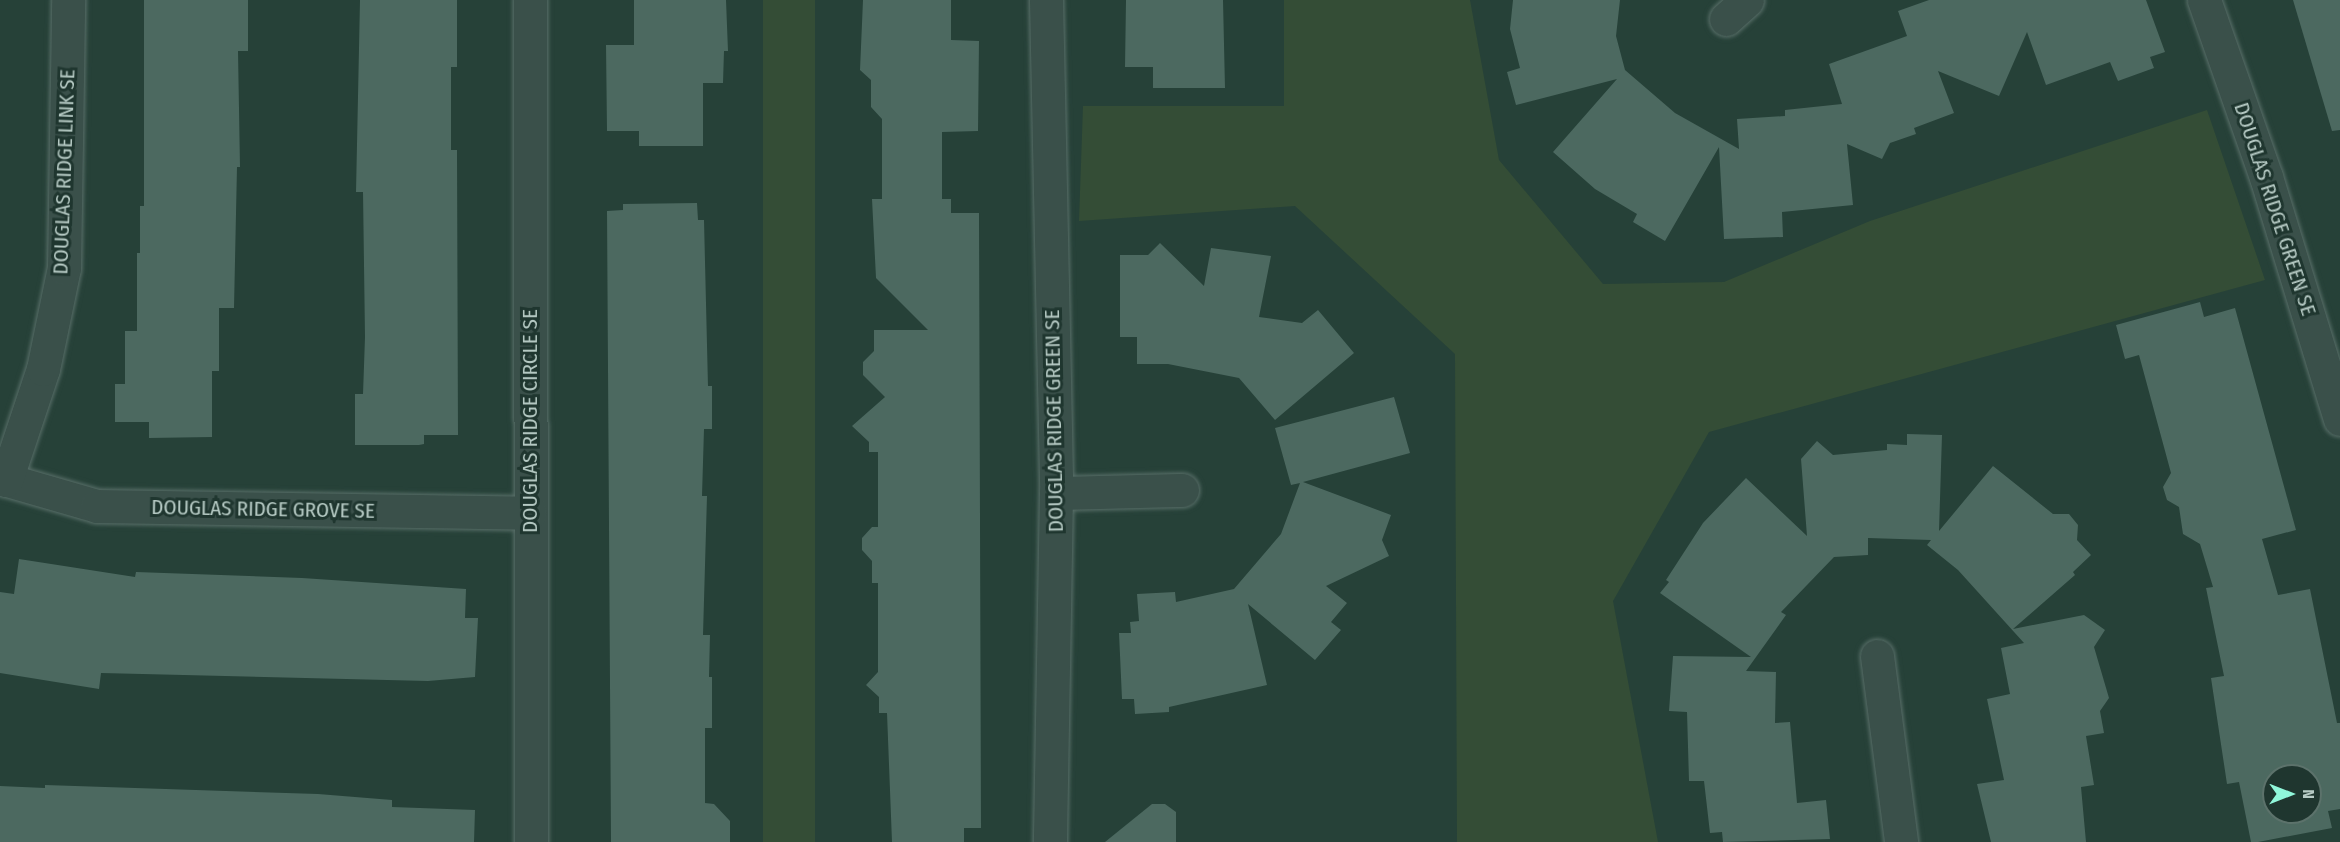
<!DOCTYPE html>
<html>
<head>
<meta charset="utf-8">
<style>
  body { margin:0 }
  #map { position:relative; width:2340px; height:842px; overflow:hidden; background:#264138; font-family:"Fira Sans Condensed",sans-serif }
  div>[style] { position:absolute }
  .green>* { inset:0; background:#344d36; transform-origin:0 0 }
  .building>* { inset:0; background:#4c6960 }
  .roads { filter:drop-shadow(0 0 2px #586e68) drop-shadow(0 0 2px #586e68) }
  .minor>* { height:33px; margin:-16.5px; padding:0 16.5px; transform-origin:16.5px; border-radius:16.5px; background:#3a504a }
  span { translate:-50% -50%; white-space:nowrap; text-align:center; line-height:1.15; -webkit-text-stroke:6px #1f362f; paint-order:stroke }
  .street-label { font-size:21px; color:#b7cbc5 }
  .north { position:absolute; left:2262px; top:764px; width:60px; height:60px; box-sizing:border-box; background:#1f362f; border:2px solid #5c726b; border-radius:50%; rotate:90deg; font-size:16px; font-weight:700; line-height:24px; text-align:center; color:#b7cbc5 }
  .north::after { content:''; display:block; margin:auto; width:21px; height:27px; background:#90f7da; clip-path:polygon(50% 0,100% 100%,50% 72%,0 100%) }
</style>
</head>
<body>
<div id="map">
  <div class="green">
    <i style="left:763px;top:0;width:52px;height:842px"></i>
    <i style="clip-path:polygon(1284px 0,1470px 0,1499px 160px,1603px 284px,1724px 282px,1870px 221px,2207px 110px,2265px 280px,1709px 432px,1613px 601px,1658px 842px,1457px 842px,1455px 354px,1295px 206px,1079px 221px,1083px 106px,1284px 106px)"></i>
  </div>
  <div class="building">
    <i style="clip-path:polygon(144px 0,248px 0,248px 51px,238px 51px,240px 167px,237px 167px,234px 308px,219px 308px,219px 371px,212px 371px,212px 437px,149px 438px,149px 422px,115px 422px,115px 384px,125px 384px,125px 331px,137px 331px,137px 253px,140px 253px,140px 206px,144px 206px)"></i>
    <i style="clip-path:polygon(360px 0,457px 0,457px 67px,451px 67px,451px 150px,457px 150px,458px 435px,424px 435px,424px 444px,419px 445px,355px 445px,355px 394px,363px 394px,365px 337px,363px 192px,356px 192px)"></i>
    <i style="clip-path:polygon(634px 0,726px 0,728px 51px,724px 51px,723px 83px,703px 83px,703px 146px,639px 146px,639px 131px,607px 131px,606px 45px,634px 45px)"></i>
    <i style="clip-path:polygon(863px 0,951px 0,951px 40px,979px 41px,978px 131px,942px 132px,942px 199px,951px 199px,951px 213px,979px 213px,981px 828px,964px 828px,964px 842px,892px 842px,887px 713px,879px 713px,879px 697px,866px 685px,878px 672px,878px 583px,872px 583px,872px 561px,862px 550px,862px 538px,872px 527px,878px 527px,878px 452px,869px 452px,869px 442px,852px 426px,885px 397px,863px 375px,863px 362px,874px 351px,874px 330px,928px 330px,876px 278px,872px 199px,882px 199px,882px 119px,871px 107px,871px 80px,860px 70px)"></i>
    <i style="clip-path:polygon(1126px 0,1223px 0,1225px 88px,1153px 88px,1153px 67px,1125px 67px)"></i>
    <i style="clip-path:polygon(1513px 0,1620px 0,1616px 36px,1625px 70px,1675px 113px,1739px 149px,1737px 119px,1785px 116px,1785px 110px,1842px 104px,1829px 64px,1907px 36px,1898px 11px,1929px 0,2146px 0,2165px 52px,2150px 57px,2154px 68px,2118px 81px,2110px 62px,2046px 85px,2027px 32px,1999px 96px,1938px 71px,1954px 113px,1914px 128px,1916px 134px,1890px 143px,1882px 159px,1847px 144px,1853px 205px,1782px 212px,1783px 237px,1724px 239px,1719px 147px,1665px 241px,1633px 222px,1637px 214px,1595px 189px,1553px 152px,1617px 79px,1516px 105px,1507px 72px,1520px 68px,1510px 29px)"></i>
    <i style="clip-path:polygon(2293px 0,2340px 0,2340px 130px,2332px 131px)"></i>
    <i style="clip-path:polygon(697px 203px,698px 220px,704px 220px,708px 386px,712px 386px,712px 429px,704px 429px,702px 496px,707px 496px,703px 635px,710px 635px,709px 677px,712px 677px,712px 728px,705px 728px,705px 803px,714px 804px,730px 821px,730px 842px,611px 842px,607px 211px,623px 210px,623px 204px)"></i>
    <i style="clip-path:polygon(1160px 243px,1204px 286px,1211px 248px,1271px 256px,1259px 317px,1302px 323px,1318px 310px,1354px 353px,1275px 420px,1239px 378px,1168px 364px,1137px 364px,1137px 337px,1120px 337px,1120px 255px,1148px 255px)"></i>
    <i style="clip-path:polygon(evenodd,2200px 302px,2204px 317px,2235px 308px,2296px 530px,2262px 539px,2278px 595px,2310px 589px,2337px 723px,2340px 723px,2340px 809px,2328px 811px,2332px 828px,2258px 842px,2251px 842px,2239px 782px,2227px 784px,2211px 678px,2224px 676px,2206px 588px,2213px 587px,2200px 544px,2183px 534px,2179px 507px,2167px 500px,2163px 487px,2171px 473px,2139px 355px,2125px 359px,2116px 325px,2200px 302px,2274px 776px,2310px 776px,2310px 812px,2274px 812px,2274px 776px)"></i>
    <i style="clip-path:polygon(1394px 397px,1410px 453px,1303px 482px,1391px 515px,1382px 540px,1389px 556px,1326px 586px,1347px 603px,1331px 622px,1341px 630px,1315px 660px,1248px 604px,1267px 685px,1169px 707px,1169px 712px,1135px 714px,1134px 699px,1122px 699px,1119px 633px,1131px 633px,1130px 622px,1139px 621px,1137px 594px,1175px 592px,1176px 602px,1234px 589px,1281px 534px,1300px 483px,1291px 485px,1275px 428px)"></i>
    <i style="clip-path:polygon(1907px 434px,1942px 435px,1939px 531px,1993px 466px,2053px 514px,2069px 514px,2078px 525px,2077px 540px,2091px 555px,2073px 572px,2075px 575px,2013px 629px,2084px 615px,2105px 630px,2094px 647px,2109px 698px,2100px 711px,2104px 733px,2086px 736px,2094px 785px,2081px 787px,2086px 842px,1991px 842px,1977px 784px,2004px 780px,1987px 699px,2010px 694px,2001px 648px,2024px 643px,1958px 570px,1927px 545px,1931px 540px,1868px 538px,1868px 555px,1834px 557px,1781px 612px,1786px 615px,1746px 671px,1776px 672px,1775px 723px,1790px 722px,1797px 803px,1826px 800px,1830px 839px,1723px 842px,1722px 832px,1710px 833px,1704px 781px,1689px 781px,1687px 712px,1669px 711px,1673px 656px,1751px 657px,1660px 593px,1669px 582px,1666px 580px,1703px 523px,1746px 478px,1807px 536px,1801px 459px,1817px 441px,1833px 455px,1887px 450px,1887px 444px,1907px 445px)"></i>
    <i style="clip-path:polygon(19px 559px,135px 577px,136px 572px,302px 578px,466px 589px,465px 618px,478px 618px,475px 677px,428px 681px,101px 673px,99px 689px,0 673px,0 592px,14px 594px)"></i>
    <i style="clip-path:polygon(45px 785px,318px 794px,392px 800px,392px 807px,475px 810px,474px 842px,0 842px,0 786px,45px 788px)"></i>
    <i style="clip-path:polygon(1152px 804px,1165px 804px,1176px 812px,1176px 842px,1105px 842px)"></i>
  </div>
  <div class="roads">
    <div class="minor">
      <i style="left:530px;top:0;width:842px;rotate:89.93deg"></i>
      <i style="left:1046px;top:0;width:493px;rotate:88.8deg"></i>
      <i style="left:1056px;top:493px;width:349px;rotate:91deg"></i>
      <i style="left:2204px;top:0;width:188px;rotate:70.7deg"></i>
      <i style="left:2266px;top:177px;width:253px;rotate:73deg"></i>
      <i style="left:1726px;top:19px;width:28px;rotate:-42deg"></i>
      <i style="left:0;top:478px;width:101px;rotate:16.1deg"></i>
      <i style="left:97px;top:506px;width:433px;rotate:0.9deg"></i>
      <i style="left:6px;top:480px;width:117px;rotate:-71.6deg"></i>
      <i style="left:43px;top:369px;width:103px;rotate:-78.3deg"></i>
      <i style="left:64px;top:268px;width:268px;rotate:-89.1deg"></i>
      <i style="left:1056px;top:493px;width:126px;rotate:-1.4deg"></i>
      <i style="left:1877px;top:656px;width:188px;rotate:82.6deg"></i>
    </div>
  </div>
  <div class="street-label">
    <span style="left:64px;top:172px;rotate:-88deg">DOUGLAS RIDGE LINK SE</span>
    <span style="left:2275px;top:209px;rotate:72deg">DOUGLAS RIDGE GREEN SE</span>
    <span style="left:530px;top:421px;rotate:-90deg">DOUGLAS RIDGE CIRCLE SE</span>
    <span style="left:1054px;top:421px;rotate:-91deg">DOUGLAS RIDGE GREEN SE</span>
    <span style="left:263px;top:509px;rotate:1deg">DOUGLAS RIDGE GROVE SE</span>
  </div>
  <div class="north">N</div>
</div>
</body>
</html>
